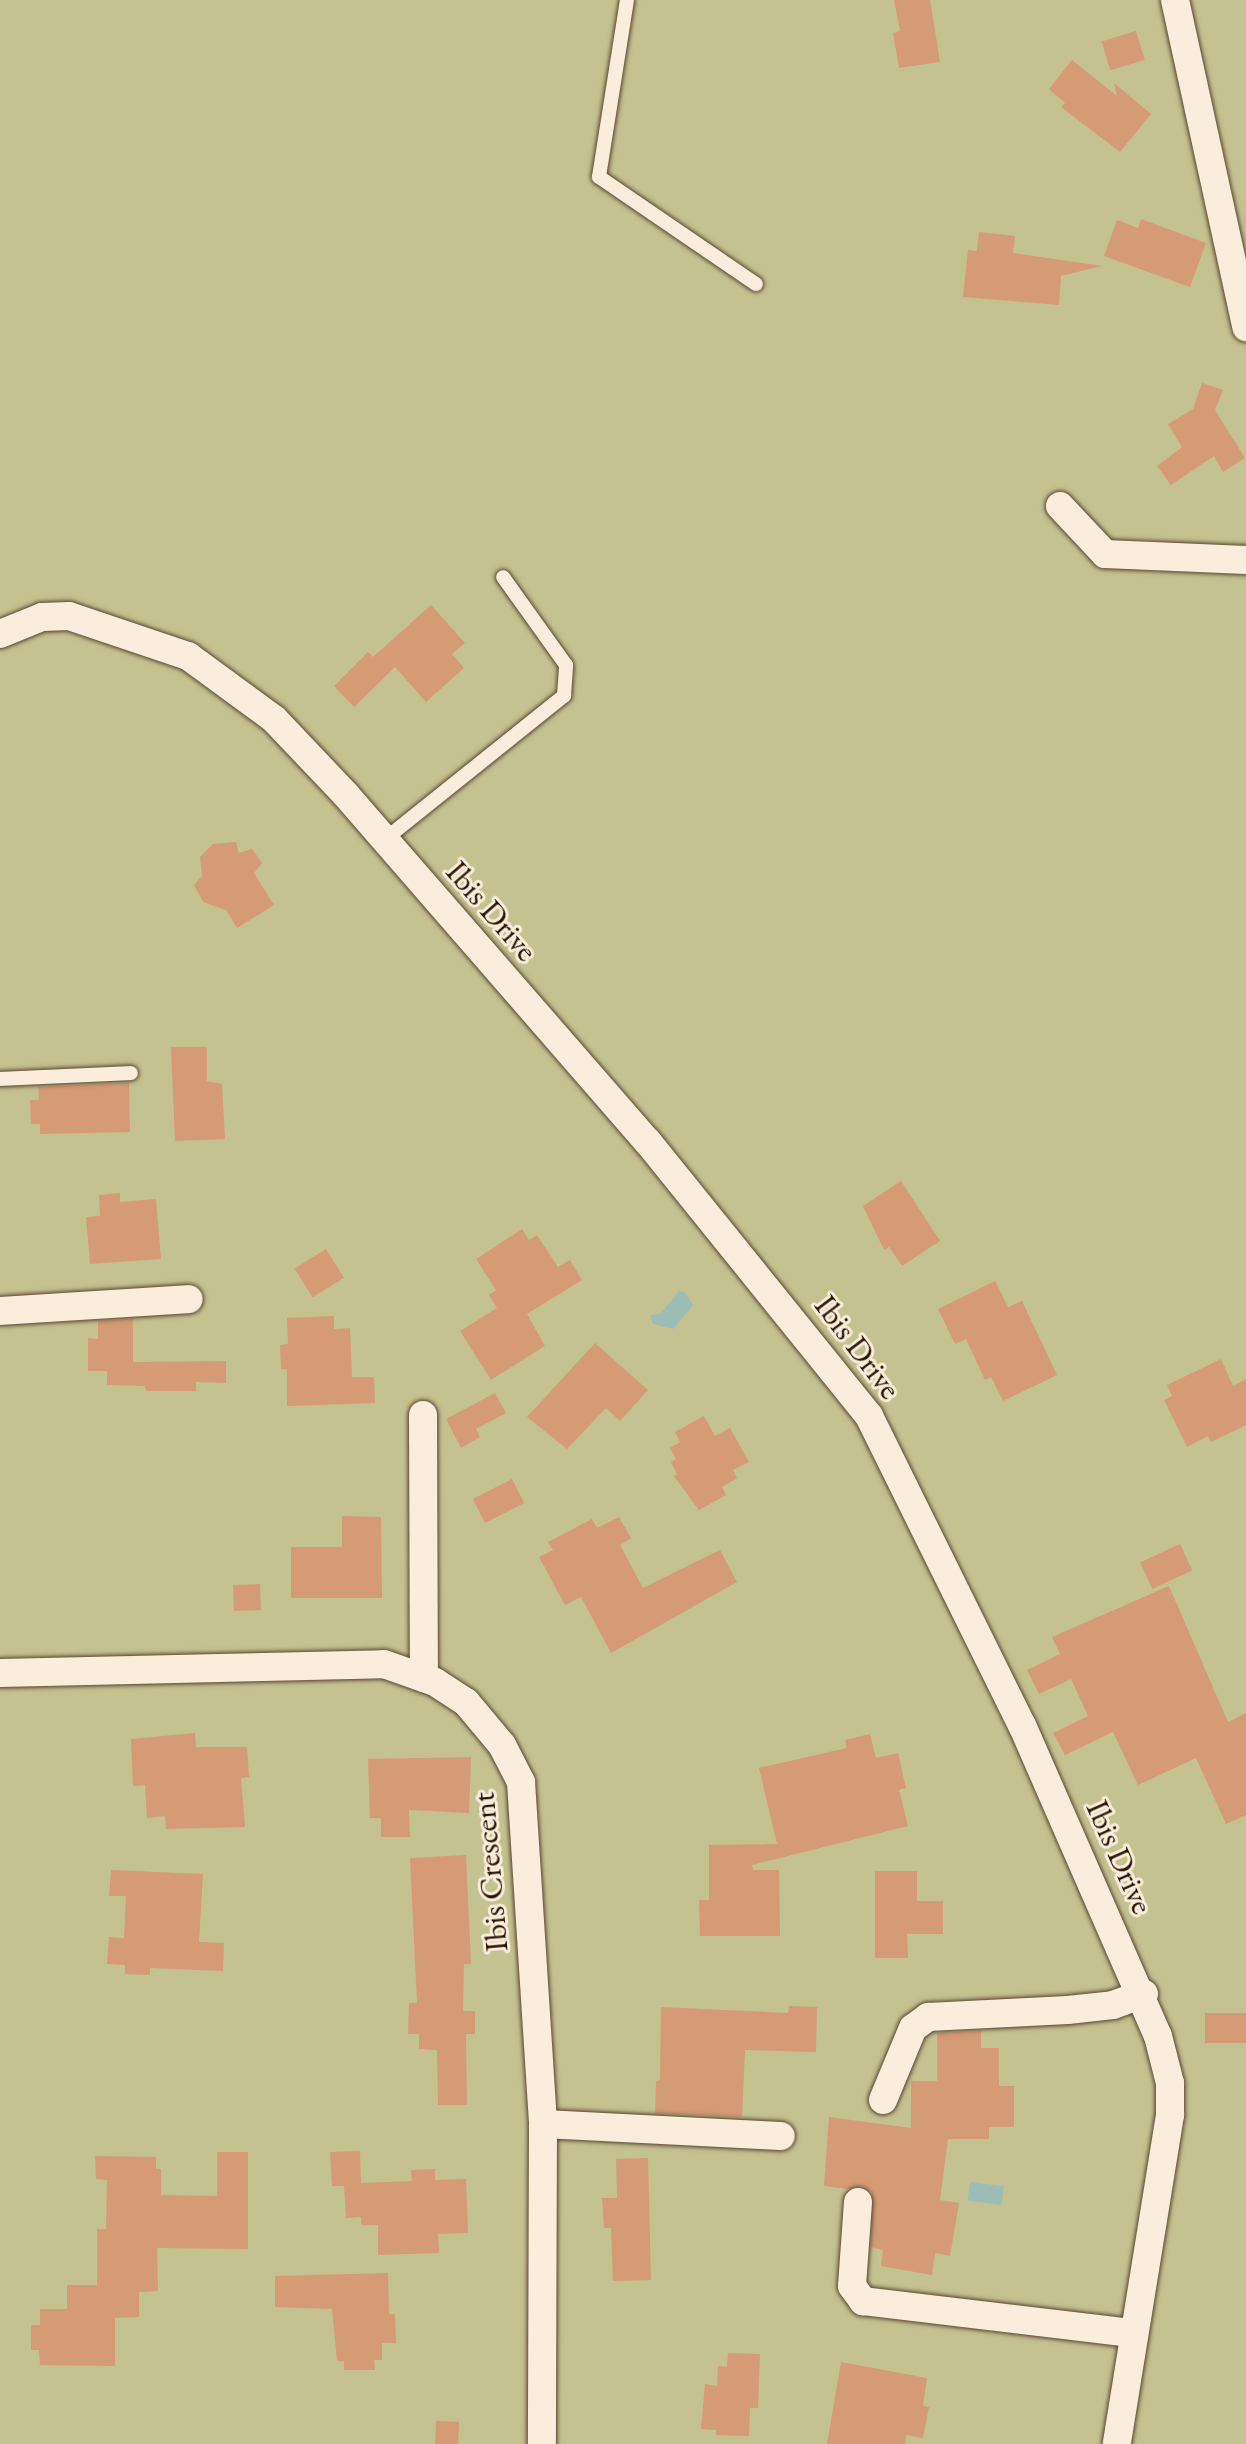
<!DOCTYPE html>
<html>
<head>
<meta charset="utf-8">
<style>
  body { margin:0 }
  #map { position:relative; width:1246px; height:2444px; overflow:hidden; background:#f8e4c8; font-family:"EB Garamond",serif }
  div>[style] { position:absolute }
  .green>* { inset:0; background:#c5c291; transform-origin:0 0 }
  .water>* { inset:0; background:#9dbeb7; transform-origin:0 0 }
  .building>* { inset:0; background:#d59a76; transform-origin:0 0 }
  .roads { filter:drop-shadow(0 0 2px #5a4632) drop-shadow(0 0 2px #5a4632) }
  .service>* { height:14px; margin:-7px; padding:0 7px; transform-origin:7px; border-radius:7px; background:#faeddb }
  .minor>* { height:28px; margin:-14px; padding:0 14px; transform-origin:14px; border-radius:14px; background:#faeddb }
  span { translate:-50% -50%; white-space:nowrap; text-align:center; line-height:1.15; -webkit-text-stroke:6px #faeddb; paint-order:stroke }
  .street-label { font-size:32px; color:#251200 }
</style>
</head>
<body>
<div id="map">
  <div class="green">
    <i style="left:0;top:0;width:1246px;height:2444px"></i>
  </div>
  <div class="water">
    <i style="clip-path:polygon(679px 1291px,685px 1292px,693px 1305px,673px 1329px,653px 1324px,650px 1315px,660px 1314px)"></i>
    <i style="left:970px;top:2182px;width:34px;height:19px;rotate:7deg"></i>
  </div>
  <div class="building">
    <i style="clip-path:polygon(894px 0,930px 0,940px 62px,899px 68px,893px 33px,900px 31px)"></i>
    <i style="left:1136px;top:31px;width:30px;height:36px;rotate:73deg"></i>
    <i style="clip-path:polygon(1072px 60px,1117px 96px,1114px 83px,1151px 114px,1120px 152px,1061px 107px,1065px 103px,1049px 89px)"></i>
    <i style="clip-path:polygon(1141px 219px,1206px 243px,1190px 287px,1104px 256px,1117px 220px,1138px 228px)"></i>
    <i style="clip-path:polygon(979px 232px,1015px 236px,1013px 253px,1102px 266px,1061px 276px,1059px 305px,963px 297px,968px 250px,977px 251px)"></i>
    <i style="clip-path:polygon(1202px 383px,1223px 390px,1215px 410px,1245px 458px,1223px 472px,1214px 456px,1171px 485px,1157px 466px,1182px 447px,1168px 424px,1193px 409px)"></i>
    <i style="clip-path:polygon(431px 605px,465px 643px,452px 654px,464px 668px,426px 702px,395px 667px,354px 707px,334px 686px,368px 652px,373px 657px)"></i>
    <i style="clip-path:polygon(236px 842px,239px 853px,252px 849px,262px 863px,254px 873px,274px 905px,237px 928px,226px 910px,203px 902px,194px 885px,202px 876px,200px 857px,213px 844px)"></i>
    <i style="clip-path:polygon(171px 1047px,207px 1047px,207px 1081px,222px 1084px,225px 1139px,175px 1141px)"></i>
    <i style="clip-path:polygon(129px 1083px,130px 1132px,40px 1134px,40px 1124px,31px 1124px,30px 1100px,39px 1100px,38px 1087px)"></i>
    <i style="clip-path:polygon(901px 1181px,940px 1241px,902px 1266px,889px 1247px,884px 1250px,863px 1206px)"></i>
    <i style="clip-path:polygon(120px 1193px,120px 1202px,156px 1199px,161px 1259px,90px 1264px,86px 1217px,100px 1216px,99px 1195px)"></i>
    <i style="clip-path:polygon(522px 1229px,529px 1240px,537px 1235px,558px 1267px,570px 1260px,582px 1280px,527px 1314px,545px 1346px,491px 1380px,460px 1331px,497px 1308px,489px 1295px,496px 1290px,476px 1259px)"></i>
    <i style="left:326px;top:1249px;width:34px;height:37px;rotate:58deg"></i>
    <i style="clip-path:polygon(995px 1281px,1008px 1307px,1022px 1301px,1057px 1375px,1003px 1401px,991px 1377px,985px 1380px,966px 1339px,955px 1344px,938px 1309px)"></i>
    <i style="clip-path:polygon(334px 1316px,334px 1329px,350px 1328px,352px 1377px,374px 1377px,375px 1403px,287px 1406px,287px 1369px,281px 1369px,280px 1345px,288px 1344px,287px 1318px)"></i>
    <i style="clip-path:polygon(133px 1319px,133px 1362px,226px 1361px,226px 1383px,196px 1382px,196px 1391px,146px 1391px,145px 1386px,107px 1385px,107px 1371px,88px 1371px,88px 1338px,98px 1339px,98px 1321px)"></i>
    <i style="clip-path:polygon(595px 1343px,648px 1390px,620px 1421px,606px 1408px,567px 1449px,527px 1417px)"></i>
    <i style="clip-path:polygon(1221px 1359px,1233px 1386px,1246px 1379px,1246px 1425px,1211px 1442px,1208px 1436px,1187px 1447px,1164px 1400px,1172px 1396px,1167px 1385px)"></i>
    <i style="clip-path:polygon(495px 1393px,506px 1413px,476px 1429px,480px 1437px,461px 1448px,446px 1419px)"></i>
    <i style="clip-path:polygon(704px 1416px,715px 1436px,730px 1428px,749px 1462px,733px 1470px,737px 1478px,722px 1487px,726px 1495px,699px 1510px,674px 1476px,677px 1474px,671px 1462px,676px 1459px,670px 1448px,680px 1442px,675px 1432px)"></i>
    <i style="left:512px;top:1479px;width:27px;height:44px;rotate:63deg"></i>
    <i style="clip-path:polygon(342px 1516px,381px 1517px,382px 1598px,291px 1598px,291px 1547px,342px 1547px)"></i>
    <i style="clip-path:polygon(619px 1517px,631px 1538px,620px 1545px,643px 1588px,720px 1550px,737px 1582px,611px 1653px,581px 1597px,565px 1605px,539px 1557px,553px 1550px,548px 1542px,592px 1519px,597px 1528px)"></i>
    <i style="left:1180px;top:1544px;width:29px;height:44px;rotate:65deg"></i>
    <i style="left:260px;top:1584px;width:26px;height:27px;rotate:88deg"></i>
    <i style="clip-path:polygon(1169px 1586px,1228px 1722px,1246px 1713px,1246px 1815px,1226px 1824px,1196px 1758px,1138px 1785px,1113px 1732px,1065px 1755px,1053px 1733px,1088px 1716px,1071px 1679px,1039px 1694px,1027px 1670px,1060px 1654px,1052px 1637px)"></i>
    <i style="clip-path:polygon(195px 1733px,196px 1747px,247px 1747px,249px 1777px,241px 1778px,245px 1827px,166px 1829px,165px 1816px,147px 1818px,145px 1785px,133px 1786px,131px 1739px)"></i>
    <i style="clip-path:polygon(870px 1734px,876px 1758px,898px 1753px,906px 1788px,899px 1790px,908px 1826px,752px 1865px,753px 1870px,779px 1870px,780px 1936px,700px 1936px,699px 1900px,709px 1900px,709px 1845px,777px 1844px,759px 1768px,847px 1748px,845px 1740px)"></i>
    <i style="clip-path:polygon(471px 1757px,469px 1813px,409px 1810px,410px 1837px,381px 1837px,381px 1818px,370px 1818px,368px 1759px)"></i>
    <i style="clip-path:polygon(466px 1855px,471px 1964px,464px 1964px,463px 2011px,475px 2011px,475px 2034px,466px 2034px,467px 2105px,438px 2105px,437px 2050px,419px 2049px,419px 2034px,408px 2034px,409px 2003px,417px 2003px,410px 1858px)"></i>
    <i style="clip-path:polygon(111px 1870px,203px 1874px,199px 1942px,224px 1943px,223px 1971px,150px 1968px,150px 1975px,125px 1974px,125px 1965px,107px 1964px,109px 1937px,124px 1938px,126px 1896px,109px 1896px)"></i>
    <i style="clip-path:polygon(875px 1871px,917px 1871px,917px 1901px,943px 1901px,943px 1934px,907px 1934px,908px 1958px,875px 1958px)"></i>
    <i style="clip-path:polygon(789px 2006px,817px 2007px,816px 2052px,745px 2050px,742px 2117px,655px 2113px,656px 2081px,660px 2080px,661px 2007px,788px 2013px)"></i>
    <i style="left:1246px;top:2013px;width:30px;height:41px;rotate:90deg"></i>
    <i style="clip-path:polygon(981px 2031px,981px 2048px,999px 2048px,999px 2086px,1014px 2086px,1014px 2127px,989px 2127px,989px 2139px,948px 2139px,940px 2200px,959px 2203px,950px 2256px,935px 2253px,932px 2275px,881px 2266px,883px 2250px,871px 2247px,872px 2192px,860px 2186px,848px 2189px,824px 2186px,829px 2117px,911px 2128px,911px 2081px,937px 2081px,937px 2033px)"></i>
    <i style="clip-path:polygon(360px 2151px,361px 2183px,412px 2181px,411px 2170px,435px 2169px,435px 2180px,466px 2179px,468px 2233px,438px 2234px,439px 2253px,378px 2255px,378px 2225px,361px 2225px,361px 2217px,346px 2218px,344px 2186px,332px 2186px,330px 2152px)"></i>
    <i style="clip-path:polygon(217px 2152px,248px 2152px,248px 2249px,157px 2248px,158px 2291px,139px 2292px,139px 2317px,115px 2318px,115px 2366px,40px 2365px,39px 2350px,31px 2350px,31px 2325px,40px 2325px,40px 2309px,67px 2309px,67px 2285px,97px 2285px,97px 2229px,106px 2229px,107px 2180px,96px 2179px,95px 2156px,156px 2157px,156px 2169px,161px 2169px,161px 2195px,217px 2196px)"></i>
    <i style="clip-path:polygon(648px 2158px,651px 2280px,613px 2281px,611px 2228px,604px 2228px,602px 2198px,617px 2198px,616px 2159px)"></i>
    <i style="clip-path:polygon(388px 2273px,389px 2314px,395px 2314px,396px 2343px,382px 2343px,382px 2360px,374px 2360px,375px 2370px,344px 2370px,344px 2361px,337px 2361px,332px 2309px,275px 2307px,275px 2276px)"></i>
    <i style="clip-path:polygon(728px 2353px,760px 2354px,758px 2408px,750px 2408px,749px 2436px,716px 2435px,716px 2430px,701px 2429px,705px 2384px,717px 2386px,718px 2366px,727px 2367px)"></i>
    <i style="clip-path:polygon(841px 2362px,927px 2378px,923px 2406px,929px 2407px,923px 2438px,906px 2435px,905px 2444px,827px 2444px)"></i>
    <i style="left:436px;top:2421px;width:23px;height:23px;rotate:2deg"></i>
  </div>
  <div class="roads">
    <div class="service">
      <i style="left:627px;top:0;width:179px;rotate:99deg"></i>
      <i style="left:599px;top:177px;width:190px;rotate:34.3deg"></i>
      <i style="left:384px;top:840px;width:231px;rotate:-38.7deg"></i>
      <i style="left:564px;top:696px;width:31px;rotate:-86deg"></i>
      <i style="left:566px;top:665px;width:108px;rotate:-125.6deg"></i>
      <i style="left:0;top:1079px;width:131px;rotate:-2.6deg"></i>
    </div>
    <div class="minor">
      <i style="left:1175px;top:0;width:335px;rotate:77.7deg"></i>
      <i style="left:1060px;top:506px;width:66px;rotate:46.8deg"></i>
      <i style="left:1105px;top:554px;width:141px;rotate:2.4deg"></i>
      <i style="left:0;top:634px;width:45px;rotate:-22deg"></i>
      <i style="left:42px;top:617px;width:27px;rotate:-2deg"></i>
      <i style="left:69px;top:616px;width:126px;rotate:18.6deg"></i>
      <i style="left:188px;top:656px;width:107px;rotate:36.2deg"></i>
      <i style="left:274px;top:719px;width:105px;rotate:46.5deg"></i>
      <i style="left:346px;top:795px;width:460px;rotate:49deg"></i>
      <i style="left:648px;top:1142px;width:352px;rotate:51.1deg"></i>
      <i style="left:869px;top:1416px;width:345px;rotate:63.7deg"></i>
      <i style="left:1022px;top:1725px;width:339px;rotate:66.4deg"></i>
      <i style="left:1158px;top:2036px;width:49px;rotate:75.7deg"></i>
      <i style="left:1170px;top:2083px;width:32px;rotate:90deg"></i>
      <i style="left:1170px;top:2115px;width:333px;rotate:99.2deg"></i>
      <i style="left:0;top:1311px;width:189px;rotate:-3.6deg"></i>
      <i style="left:423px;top:1415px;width:263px;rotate:89.8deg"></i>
      <i style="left:0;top:1673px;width:384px;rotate:-1.3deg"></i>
      <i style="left:384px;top:1664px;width:54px;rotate:19.4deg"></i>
      <i style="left:435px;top:1682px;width:37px;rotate:33deg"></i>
      <i style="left:466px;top:1702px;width:56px;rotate:50.1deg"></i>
      <i style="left:502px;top:1745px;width:42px;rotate:62.8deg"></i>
      <i style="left:521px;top:1782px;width:343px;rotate:86.3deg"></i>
      <i style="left:543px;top:2124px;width:320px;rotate:90.2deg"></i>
      <i style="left:883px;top:2100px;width:78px;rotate:-67.4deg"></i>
      <i style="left:913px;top:2028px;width:19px;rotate:-36deg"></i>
      <i style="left:928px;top:2017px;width:140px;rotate:-2.9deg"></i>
      <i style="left:1068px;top:2010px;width:45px;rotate:-6.3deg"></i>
      <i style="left:1113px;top:2005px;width:33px;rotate:-20deg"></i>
      <i style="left:543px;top:2124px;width:238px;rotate:2.9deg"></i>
      <i style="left:858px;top:2202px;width:84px;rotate:94.1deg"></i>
      <i style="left:852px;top:2286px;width:19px;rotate:54deg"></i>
      <i style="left:863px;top:2301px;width:271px;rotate:6.8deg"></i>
    </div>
  </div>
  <div class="street-label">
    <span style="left:492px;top:911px;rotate:49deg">Ibis Drive</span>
    <span style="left:858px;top:1347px;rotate:53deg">Ibis Drive</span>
    <span style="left:1120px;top:1857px;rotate:66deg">Ibis Drive</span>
    <span style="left:490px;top:1872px;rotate:-95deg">Ibis Crescent</span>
  </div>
</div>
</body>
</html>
